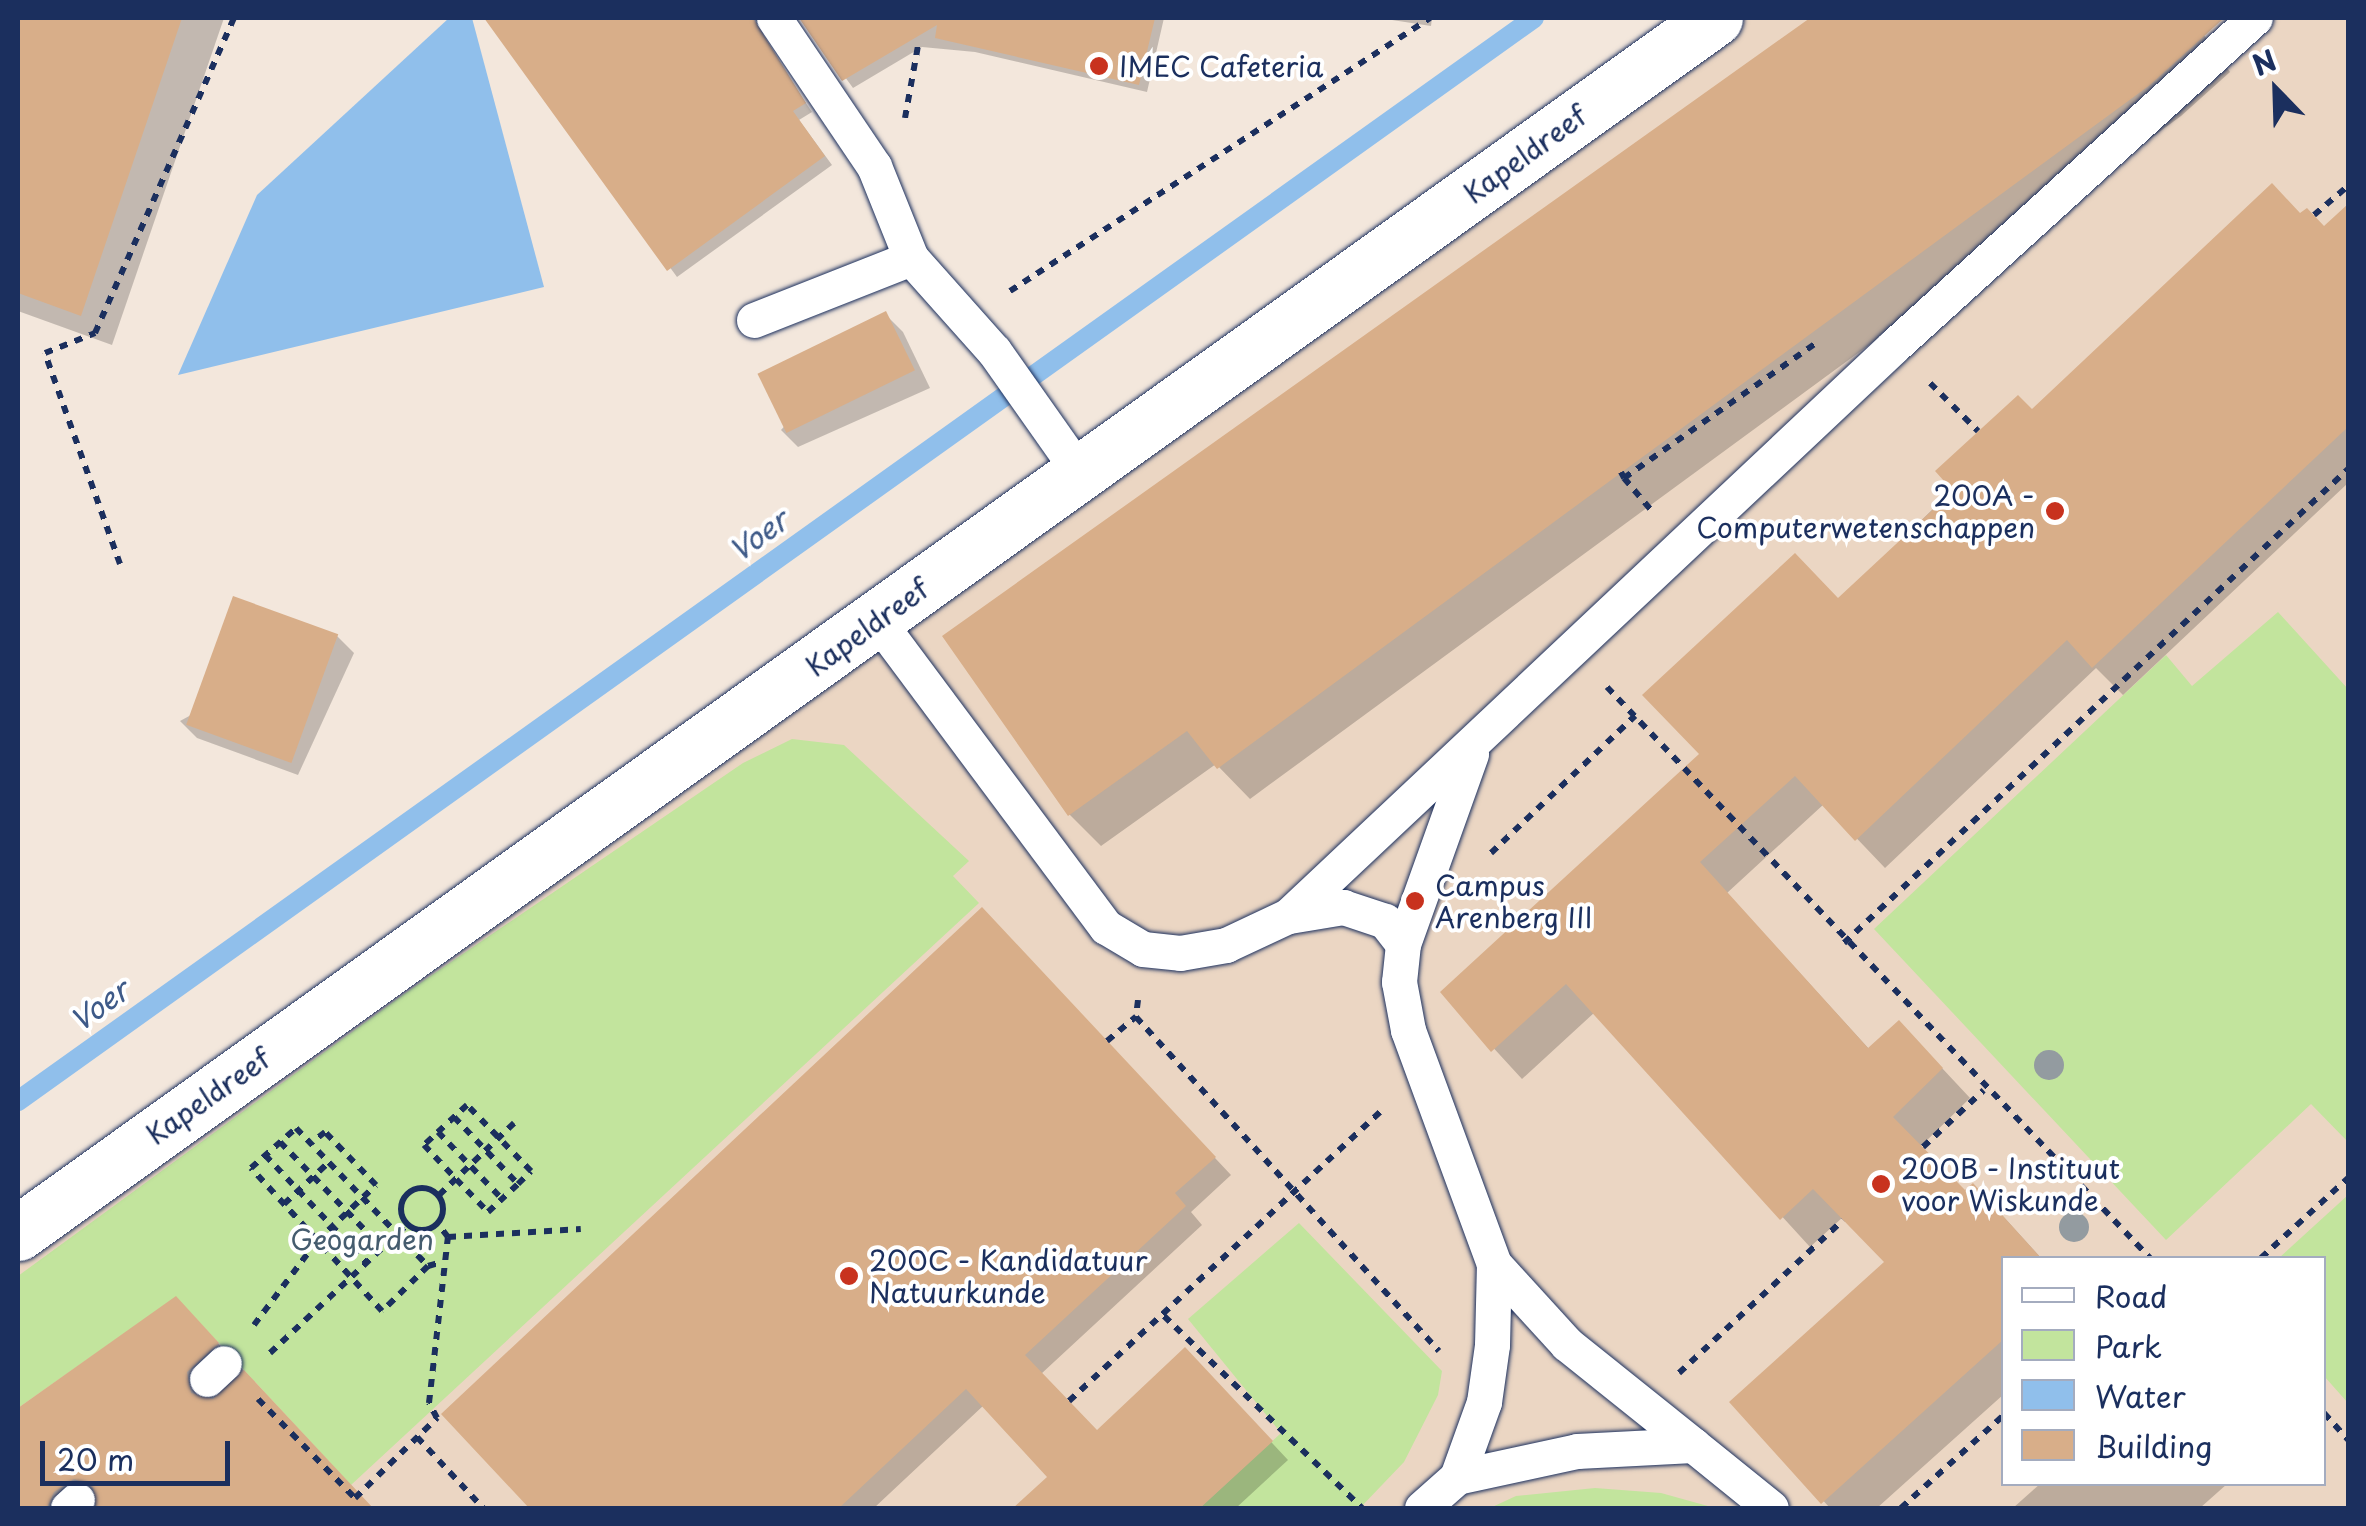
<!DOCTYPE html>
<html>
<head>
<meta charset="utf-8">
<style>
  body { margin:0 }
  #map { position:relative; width:2366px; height:1526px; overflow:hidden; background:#f3e7dc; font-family:"Playpen Sans",sans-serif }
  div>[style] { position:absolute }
  .built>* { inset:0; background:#ebd6c3 }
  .green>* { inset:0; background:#c2e49d }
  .water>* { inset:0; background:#90bfeb }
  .shadow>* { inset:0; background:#0003 }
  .stream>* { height:20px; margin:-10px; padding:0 10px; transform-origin:10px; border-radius:10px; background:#90bfeb }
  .building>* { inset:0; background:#d8ae89; transform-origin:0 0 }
  .path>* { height:6px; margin-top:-3px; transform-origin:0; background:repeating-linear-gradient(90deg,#1b2f5e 0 8px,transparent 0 16px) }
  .path>.ring { margin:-3px; padding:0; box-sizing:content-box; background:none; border:6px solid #1b2f5e; border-radius:50% }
  .roads { filter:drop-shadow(0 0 2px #1b2f5e) drop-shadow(0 0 2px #1b2f5e) }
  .lane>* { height:35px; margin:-17.5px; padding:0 17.5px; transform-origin:17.5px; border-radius:17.5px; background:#fff }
  .street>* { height:55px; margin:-27.5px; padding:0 27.5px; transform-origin:27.5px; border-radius:27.5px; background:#fff }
  .trees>* { width:30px; height:30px; margin:-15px; border-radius:50%; background:#939ba0 }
  .dots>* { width:28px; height:28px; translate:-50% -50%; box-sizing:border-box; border:5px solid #fff; border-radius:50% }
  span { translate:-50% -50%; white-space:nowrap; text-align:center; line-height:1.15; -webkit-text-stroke:8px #fff; paint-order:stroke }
  .poi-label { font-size:28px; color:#1b2f5e }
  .left { translate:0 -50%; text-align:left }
  .right { translate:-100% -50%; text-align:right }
  .street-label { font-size:28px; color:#1b2f5e }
  .park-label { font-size:28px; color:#455c6e }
  .water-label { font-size:30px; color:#3e5a88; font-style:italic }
  .frame { position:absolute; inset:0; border:20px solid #1b2f5e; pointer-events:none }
  .legend { position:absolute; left:2001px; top:1256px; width:325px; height:230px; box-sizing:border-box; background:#fff; border:2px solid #a4acbf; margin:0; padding:12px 18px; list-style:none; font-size:30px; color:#1b2f5e }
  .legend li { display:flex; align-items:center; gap:20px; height:50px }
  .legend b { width:50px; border:2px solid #a4acbf }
  .north { position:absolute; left:2226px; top:40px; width:100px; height:100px; -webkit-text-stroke:8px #fff; paint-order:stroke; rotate:337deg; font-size:28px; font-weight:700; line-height:40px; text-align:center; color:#1b2f5e }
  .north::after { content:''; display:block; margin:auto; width:35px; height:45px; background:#1b2f5e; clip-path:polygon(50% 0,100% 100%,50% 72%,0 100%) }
  .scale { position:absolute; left:40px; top:1441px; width:190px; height:45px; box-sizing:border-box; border:5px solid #1b2f5e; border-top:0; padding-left:12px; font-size:30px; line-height:35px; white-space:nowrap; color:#1b2f5e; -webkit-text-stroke:8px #fff; paint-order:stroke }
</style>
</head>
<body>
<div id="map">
  <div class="built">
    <i style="clip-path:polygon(evenodd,1715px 18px,2348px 18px,2348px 1508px,18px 1508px,18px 1233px,1715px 18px,2004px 1258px,2324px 1258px,2324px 1484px,2004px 1484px,2004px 1258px)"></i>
  </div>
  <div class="green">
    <i style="clip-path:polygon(2278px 612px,2348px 689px,2348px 1142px,2311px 1104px,2166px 1240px,1874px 929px,2166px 655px,2192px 686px)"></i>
    <i style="clip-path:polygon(792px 739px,844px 745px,969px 861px,953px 876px,979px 903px,351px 1485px,176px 1297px,18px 1408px,18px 1276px,404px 994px,743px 763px)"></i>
    <i style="clip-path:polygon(2348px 1195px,2348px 1403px,2324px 1376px,2324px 1258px,2279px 1258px)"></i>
    <i style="clip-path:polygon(1299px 1223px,1442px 1371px,1438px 1395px,1404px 1462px,1360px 1508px,1200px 1508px,1281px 1433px,1188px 1319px)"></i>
    <i style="clip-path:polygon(1595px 1488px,1661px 1493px,1715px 1508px,1490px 1508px,1516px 1496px)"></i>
  </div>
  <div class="water">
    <i style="clip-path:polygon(449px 18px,472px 18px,544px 287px,178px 375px,257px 195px)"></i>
  </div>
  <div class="shadow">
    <i style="clip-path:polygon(18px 18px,224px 18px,112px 345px,18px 311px)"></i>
    <i style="clip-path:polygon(521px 18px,763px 18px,763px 40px,812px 112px,799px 120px,832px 165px,677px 277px,499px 33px)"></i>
    <i style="clip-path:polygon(802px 18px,1164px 18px,1147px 92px,975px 52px,922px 47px,853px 88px)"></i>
    <i style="clip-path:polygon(1379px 18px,1432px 18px,1431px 26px)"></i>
    <i style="clip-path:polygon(1815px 18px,2192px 18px,2230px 72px,2181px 116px,1250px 799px,1216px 764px,1101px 846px,1070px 815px,945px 637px)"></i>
    <i style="clip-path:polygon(2348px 208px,2348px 483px,2123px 695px,2096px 668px,1885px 868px,1824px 804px,1727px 893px,1870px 1050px,1927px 1052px,1970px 1098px,1920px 1147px,1965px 1193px,2002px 1215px,2041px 1258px,2004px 1258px,2004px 1394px,1877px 1508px,1830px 1508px,1733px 1403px,1888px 1263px,1843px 1217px,1810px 1247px,1595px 1012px,1522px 1079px,1443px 993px,1703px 755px,1838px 601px,2032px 413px,2301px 216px,2325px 229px)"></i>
    <i style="clip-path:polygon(885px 314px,903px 332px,930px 388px,798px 447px,781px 430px)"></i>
    <i style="clip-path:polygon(337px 636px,354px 653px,298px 775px,197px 738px,180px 721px)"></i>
    <i style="clip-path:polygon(999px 928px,1231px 1175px,1191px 1212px,1202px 1225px,1041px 1374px,1097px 1433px,1202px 1368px,1288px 1460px,1236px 1508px,1017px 1508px,1051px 1477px,984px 1405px,874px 1508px,533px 1508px,445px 1414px)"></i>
    <i style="clip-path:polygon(175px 1300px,215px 1340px,372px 1508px,18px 1508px,18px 1411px)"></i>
    <i style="clip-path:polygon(2040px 1484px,2227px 1484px,2200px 1508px,2013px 1508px)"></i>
  </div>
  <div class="stream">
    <i style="left:18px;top:1101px;width:1863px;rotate:-35.54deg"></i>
  </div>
  <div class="building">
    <i style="clip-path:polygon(18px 18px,182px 18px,81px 316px,18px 293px)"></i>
    <i style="clip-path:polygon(484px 18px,753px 18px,806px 103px,793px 111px,825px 156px,667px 271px)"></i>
    <i style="clip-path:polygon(799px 18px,1155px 18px,1139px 85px,935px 38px,937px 25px,842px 81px)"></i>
    <i style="clip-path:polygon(1810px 18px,2224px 18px,2150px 85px,1217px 769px,1187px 731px,1068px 816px,942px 636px)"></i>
    <i style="clip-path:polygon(2272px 183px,2300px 213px,2307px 208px,2324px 226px,2348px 204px,2348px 427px,2092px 668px,2067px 640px,1855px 841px,1795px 776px,1700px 862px,1868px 1048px,1899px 1020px,1943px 1068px,1893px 1117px,1965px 1190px,1973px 1183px,2041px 1258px,2004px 1258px,2004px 1339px,1821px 1504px,1729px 1402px,1884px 1262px,1813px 1189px,1780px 1220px,1566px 984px,1491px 1052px,1440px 992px,1699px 754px,1642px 695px,1795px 553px,1838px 598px,1953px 491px,1935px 471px,2018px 395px,2032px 409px)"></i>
    <i style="left:886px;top:311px;width:66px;height:143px;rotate:64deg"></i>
    <i style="left:233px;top:596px;width:112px;height:137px;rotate:20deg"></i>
    <i style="clip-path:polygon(982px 907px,1216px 1157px,1175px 1193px,1186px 1206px,1025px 1355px,1097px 1430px,1185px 1347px,1273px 1441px,1200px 1508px,1013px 1508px,1047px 1477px,966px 1389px,839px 1508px,529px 1508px,441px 1414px)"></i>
    <i style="clip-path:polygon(176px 1296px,219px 1343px,187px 1372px,191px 1393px,213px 1399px,244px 1370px,373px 1508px,96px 1508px,93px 1487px,74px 1479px,54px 1492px,47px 1508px,18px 1508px,18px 1408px)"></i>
  </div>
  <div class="path">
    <i style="left:905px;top:118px;width:79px;rotate:-79.8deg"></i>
    <i style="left:2314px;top:215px;width:45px;rotate:-40.5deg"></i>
    <i style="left:1010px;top:291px;width:501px;rotate:-33.02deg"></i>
    <i style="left:1930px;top:383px;width:68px;rotate:45deg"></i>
    <i style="left:1621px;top:472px;width:7px;rotate:63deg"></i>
    <i style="left:1624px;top:478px;width:238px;rotate:-35.1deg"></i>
    <i style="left:1624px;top:478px;width:42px;rotate:49.8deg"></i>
    <i style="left:120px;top:564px;width:224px;rotate:-109.6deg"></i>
    <i style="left:45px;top:353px;width:54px;rotate:-21.8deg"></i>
    <i style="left:95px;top:333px;width:344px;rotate:-66.2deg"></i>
    <i style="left:1607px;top:687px;width:788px;rotate:46.44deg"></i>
    <i style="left:1491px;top:853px;width:199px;rotate:-43.6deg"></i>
    <i style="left:1844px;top:943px;width:692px;rotate:-43.24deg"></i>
    <i style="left:1138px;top:1000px;width:17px;rotate:97deg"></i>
    <i style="left:1136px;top:1017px;width:451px;rotate:47.8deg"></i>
    <i style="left:1107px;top:1041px;width:38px;rotate:-40deg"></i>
    <i style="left:454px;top:1117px;width:93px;rotate:46.3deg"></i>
    <i style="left:518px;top:1184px;width:18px;rotate:-45deg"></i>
    <i style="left:531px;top:1171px;width:92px;rotate:-134.1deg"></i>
    <i style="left:467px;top:1105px;width:59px;rotate:137.1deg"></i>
    <i style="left:424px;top:1145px;width:47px;rotate:46.7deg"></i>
    <i style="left:456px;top:1179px;width:46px;rotate:45.9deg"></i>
    <i style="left:488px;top:1212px;width:41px;rotate:-43deg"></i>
    <i style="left:438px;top:1132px;width:93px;rotate:46.3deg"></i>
    <i style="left:280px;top:1142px;width:146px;rotate:46.1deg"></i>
    <i style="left:1923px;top:1147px;width:83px;rotate:-43.1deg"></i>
    <i style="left:265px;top:1155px;width:147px;rotate:46.7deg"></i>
    <i class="ring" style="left:401px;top:1188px;width:36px;height:36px"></i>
    <i style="left:439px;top:1195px;width:104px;rotate:-43.8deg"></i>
    <i style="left:284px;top:1204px;width:62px;rotate:-43deg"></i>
    <i style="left:448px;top:1237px;width:133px;rotate:-3.4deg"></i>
    <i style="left:2261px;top:1258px;width:118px;rotate:-42.6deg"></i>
    <i style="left:428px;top:1266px;width:64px;rotate:135.6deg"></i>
    <i style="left:382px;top:1311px;width:194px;rotate:-132.5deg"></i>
    <i style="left:251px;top:1168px;width:60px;rotate:-41.6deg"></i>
    <i style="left:296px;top:1128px;width:191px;rotate:46.3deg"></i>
    <i style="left:428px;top:1266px;width:15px;rotate:-16deg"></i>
    <i style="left:1164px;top:1316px;width:276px;rotate:44.1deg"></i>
    <i style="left:254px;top:1325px;width:105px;rotate:-53.1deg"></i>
    <i style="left:317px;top:1241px;width:81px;rotate:-43.5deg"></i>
    <i style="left:376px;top:1185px;width:74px;rotate:-133.9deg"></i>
    <i style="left:325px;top:1132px;width:18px;rotate:142deg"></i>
    <i style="left:270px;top:1353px;width:187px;rotate:-43.1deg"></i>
    <i style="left:1679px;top:1373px;width:224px;rotate:-43deg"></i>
    <i style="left:258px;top:1399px;width:139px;rotate:45.6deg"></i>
    <i style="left:355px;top:1498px;width:115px;rotate:-44.3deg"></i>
    <i style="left:437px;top:1418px;width:17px;rotate:-118deg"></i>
    <i style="left:429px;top:1403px;width:167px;rotate:-83.5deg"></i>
    <i style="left:448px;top:1237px;width:16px;rotate:-128deg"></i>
    <i style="left:1069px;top:1401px;width:429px;rotate:-42.9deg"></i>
    <i style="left:2324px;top:1413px;width:36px;rotate:48deg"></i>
    <i style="left:417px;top:1437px;width:97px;rotate:47.1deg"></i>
    <i style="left:1901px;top:1508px;width:139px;rotate:-42.1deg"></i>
  </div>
  <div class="roads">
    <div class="lane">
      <i style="left:774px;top:18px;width:179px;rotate:56deg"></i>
      <i style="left:874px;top:166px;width:99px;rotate:68.1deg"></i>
      <i style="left:911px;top:258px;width:125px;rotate:48.3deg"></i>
      <i style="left:994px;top:351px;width:149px;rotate:54.8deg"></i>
      <i style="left:754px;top:320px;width:169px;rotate:-21.5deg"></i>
      <i style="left:877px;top:620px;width:383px;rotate:53.3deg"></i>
      <i style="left:1106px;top:927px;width:43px;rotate:30.7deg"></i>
      <i style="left:1143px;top:949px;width:37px;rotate:6deg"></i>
      <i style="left:1180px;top:953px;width:47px;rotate:-9.9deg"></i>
      <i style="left:1226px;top:945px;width:68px;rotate:-25.1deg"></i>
      <i style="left:1288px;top:916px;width:832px;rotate:-43.25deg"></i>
      <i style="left:1894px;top:346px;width:488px;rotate:-42.3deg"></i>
      <i style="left:1289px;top:916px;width:55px;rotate:-9.5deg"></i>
      <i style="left:1343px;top:907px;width:44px;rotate:18.4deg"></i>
      <i style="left:1385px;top:921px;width:29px;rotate:52deg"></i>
      <i style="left:1494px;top:1264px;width:108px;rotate:47.6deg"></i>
      <i style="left:1567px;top:1344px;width:161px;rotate:38.7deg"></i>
      <i style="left:207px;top:1379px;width:23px;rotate:-43deg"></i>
      <i style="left:1457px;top:1477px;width:123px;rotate:-12.2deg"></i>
      <i style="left:1577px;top:1451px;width:116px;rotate:-3deg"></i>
      <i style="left:1693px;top:1445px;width:100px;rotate:38.9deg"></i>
      <i style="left:68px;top:1508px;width:12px;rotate:-42deg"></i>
      <i style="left:1422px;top:1508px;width:47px;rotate:-41.5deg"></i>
      <i style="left:1457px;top:1477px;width:80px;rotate:-70.2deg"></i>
      <i style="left:1484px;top:1402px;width:58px;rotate:-82deg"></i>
      <i style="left:1492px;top:1345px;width:81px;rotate:-88.6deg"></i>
      <i style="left:1494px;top:1264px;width:249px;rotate:-110.2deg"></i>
      <i style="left:1408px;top:1030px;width:49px;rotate:-100.6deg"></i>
      <i style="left:1399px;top:982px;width:38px;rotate:-84deg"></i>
      <i style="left:1403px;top:944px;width:202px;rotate:-70.3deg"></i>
    </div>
    <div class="street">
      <i style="left:18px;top:1233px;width:2087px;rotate:-35.6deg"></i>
    </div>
  </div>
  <div class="trees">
    <i style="left:2049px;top:1065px"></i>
    <i style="left:2074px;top:1227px"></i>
  </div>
  <div class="dots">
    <i style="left:1099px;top:66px;background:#c8321e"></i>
    <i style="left:2055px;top:511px;background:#c8321e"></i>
    <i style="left:1415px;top:901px;background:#c8321e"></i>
    <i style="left:1881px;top:1184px;background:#c8321e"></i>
    <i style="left:849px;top:1276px;background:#c8321e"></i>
  </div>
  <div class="poi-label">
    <span class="left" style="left:1119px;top:66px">IMEC Cafeteria</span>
    <span class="right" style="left:2035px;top:511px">200A -<br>Computerwetenschappen</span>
    <span class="left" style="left:1435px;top:901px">Campus<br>Arenberg III</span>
    <span class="left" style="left:1901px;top:1184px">200B - Instituut<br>voor Wiskunde</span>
    <span class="left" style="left:869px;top:1276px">200C - Kandidatuur<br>Natuurkunde</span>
  </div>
  <div class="street-label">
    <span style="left:1525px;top:154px;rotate:-36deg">Kapeldreef</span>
    <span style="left:867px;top:627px;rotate:-36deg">Kapeldreef</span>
    <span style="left:208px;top:1096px;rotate:-35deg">Kapeldreef</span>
  </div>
  <div class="park-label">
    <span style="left:362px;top:1239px">Geogarden</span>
  </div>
  <div class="water-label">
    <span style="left:758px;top:535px;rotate:-36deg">Voer</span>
    <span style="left:99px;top:1005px;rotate:-36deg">Voer</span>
  </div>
  <div class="frame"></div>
  <ul class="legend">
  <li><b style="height:12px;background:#fff"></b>Road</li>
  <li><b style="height:28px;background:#c2e49d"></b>Park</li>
  <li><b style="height:28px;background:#90bfeb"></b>Water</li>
  <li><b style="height:28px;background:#d8ae89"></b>Building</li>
  </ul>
  <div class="north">N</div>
  <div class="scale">20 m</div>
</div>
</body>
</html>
